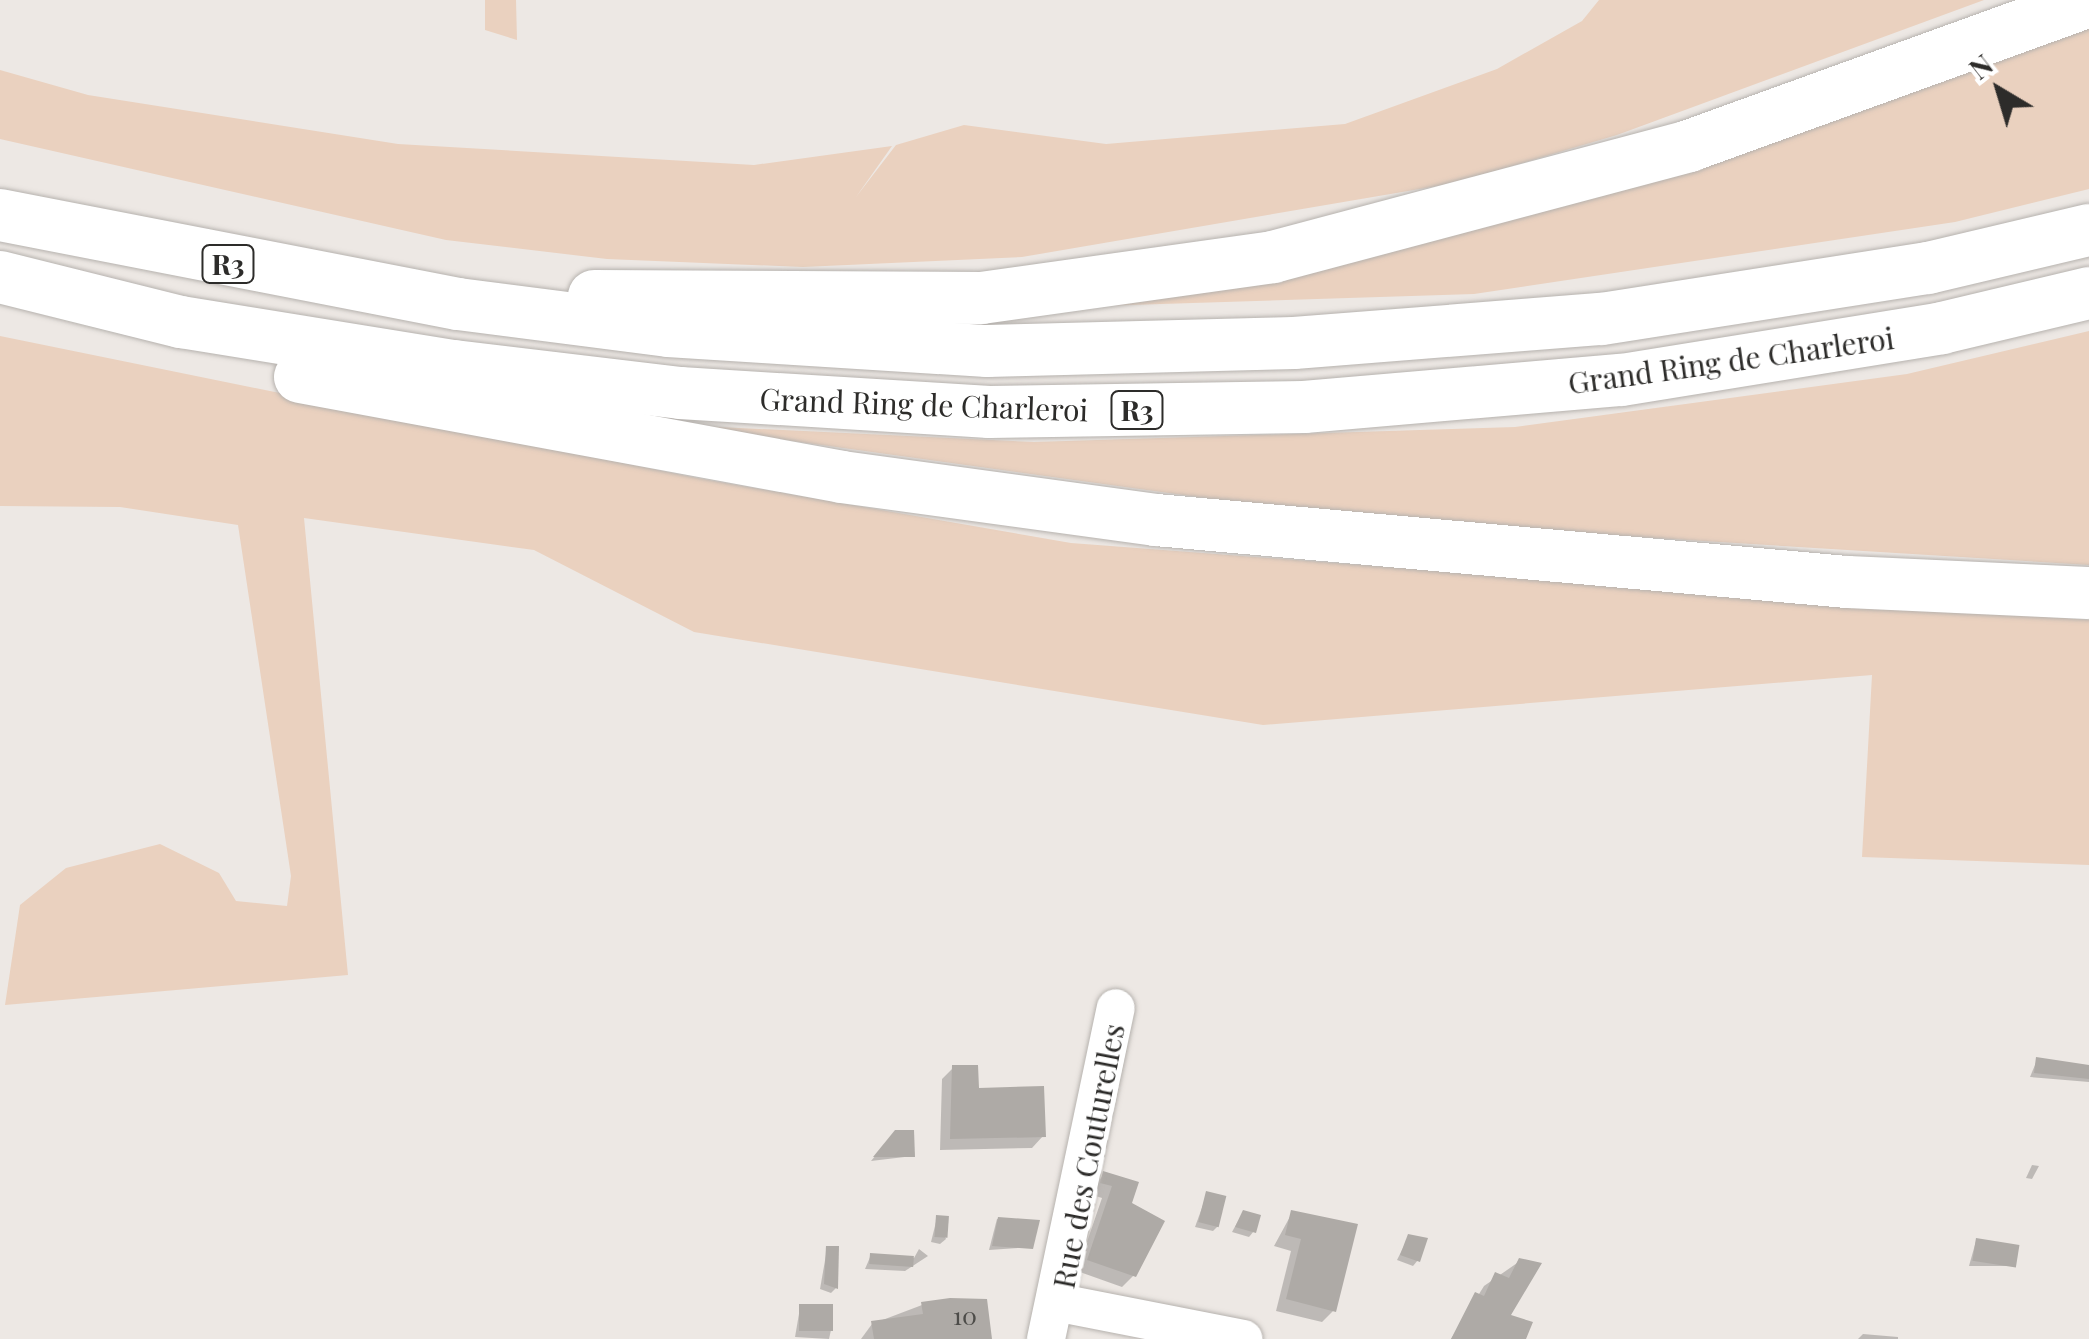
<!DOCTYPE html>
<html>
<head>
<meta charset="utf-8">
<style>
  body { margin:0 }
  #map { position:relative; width:2089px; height:1339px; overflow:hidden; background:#ede8e4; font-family:"Playfair Display",serif }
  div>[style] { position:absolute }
  .green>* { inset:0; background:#ead1bf }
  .shadow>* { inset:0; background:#0003 }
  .building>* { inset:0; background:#aeaaa6; transform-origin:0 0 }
  .roads { filter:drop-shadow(0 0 2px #b6b2ae) drop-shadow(0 0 2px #b6b2ae) }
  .minor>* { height:38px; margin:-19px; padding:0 19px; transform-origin:19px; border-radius:19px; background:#fff }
  .highway>* { height:52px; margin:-26px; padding:0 26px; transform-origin:26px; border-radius:26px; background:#fff }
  span { translate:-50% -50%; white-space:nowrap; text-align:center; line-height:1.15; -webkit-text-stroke:9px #fff; paint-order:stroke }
  .number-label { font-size:25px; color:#4d4c49 }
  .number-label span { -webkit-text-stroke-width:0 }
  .shield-label span { padding:2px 8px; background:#fff; border:2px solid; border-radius:8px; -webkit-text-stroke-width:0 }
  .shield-label { font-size:28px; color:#2d2c2a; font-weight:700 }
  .street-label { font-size:30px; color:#2d2c2a }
  .north { position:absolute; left:1949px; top:40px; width:100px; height:100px; -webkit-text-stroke:8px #fff; paint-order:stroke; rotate:322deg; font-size:28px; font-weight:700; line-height:40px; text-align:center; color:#2d2c2a }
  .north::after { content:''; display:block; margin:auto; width:35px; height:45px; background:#2d2c2a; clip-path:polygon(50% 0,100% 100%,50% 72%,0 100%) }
</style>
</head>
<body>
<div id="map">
  <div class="green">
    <i style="clip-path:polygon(485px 0,516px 0,517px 40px,485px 30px)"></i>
    <i style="clip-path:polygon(1599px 0,1984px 0,1617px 135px,1455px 183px,1022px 257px,803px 267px,607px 259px,446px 240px,0 139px,0 70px,88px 95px,398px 144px,754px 165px,892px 146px,856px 197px,896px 145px,964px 125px,1106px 144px,1345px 124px,1497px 69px,1582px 21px)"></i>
    <i style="clip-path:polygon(2089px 21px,2089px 189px,1955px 222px,1474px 294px,1035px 308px)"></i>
    <i style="clip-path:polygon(2089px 331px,2089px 565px,1364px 520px,677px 425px,1034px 442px,1515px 427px,1907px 374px)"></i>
    <i style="clip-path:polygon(0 336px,697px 478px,1071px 543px,2089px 620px,2089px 865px,1862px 857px,1872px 675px,1263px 725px,694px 632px,534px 550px,304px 518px,348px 975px,5px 1005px,20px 905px,66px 868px,160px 844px,219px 873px,236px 901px,287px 906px,291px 876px,238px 525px,120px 507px,0 506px)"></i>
  </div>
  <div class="shadow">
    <i style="clip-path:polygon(2037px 1060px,2089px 1068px,2089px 1082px,2030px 1077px)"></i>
    <i style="clip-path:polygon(954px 1067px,977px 1091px,1043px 1136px,1032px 1148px,940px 1150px,942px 1079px)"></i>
    <i style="clip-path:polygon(890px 1138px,913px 1156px,871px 1161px)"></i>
    <i style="clip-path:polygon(2039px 1166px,2032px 1179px,2026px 1178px,2032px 1165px)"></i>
    <i style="clip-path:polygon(1104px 1174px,1129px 1205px,1134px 1275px,1122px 1287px,1077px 1271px,1102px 1198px,1089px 1194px)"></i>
    <i style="clip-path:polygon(1207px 1194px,1218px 1226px,1213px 1231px,1195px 1227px)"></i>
    <i style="clip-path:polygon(1243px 1212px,1254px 1231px,1249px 1237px,1232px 1232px)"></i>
    <i style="clip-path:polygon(1292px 1213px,1334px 1310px,1322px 1322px,1276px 1311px,1291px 1251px,1274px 1246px)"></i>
    <i style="clip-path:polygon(937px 1218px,946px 1239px,940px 1244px,931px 1242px)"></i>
    <i style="clip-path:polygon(997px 1219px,1037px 1222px,1031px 1247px,989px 1250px)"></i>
    <i style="clip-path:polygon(1409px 1236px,1418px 1260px,1413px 1266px,1397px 1260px)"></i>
    <i style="clip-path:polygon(1976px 1241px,2013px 1266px,1969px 1266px)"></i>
    <i style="clip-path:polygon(827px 1249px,836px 1288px,831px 1293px,820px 1289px)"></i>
    <i style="clip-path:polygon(919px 1249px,928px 1256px,905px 1271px,865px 1269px,871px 1255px,914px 1258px)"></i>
    <i style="clip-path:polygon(1520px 1261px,1507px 1317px,1523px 1339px,1451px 1339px,1484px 1286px)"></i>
    <i style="clip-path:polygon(922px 1305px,990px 1339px,861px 1339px,872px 1324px)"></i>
    <i style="clip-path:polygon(800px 1308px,831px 1330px,829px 1339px,795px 1337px)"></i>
    <i style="clip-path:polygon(1863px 1334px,1898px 1337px,1898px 1339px,1858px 1339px)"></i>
  </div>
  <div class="building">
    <i style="clip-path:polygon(2036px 1057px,2089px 1065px,2089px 1079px,2034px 1073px)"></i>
    <i style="clip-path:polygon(952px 1065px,978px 1065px,979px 1088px,1044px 1086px,1046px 1137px,950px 1139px)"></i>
    <i style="clip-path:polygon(895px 1130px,914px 1130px,915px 1157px,873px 1157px)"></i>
    <i style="clip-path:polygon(1103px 1171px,1139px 1182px,1132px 1203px,1165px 1221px,1136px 1277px,1087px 1260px,1112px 1186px,1100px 1183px)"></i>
    <i style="left:1206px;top:1191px;width:21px;height:32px;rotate:14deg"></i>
    <i style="clip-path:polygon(1243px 1210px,1261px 1215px,1256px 1233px,1235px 1227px)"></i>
    <i style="clip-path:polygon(1291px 1210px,1358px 1224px,1336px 1312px,1286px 1299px,1301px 1239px,1285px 1235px)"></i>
    <i style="left:936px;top:1215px;width:13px;height:22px;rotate:4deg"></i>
    <i style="clip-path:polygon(998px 1217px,1040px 1220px,1033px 1249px,992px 1246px)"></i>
    <i style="clip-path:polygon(1408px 1234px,1428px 1238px,1420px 1262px,1400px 1255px)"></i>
    <i style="left:1976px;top:1238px;width:44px;height:23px;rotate:9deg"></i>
    <i style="clip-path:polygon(826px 1246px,839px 1246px,838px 1289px,824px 1284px)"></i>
    <i style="left:870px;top:1253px;width:44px;height:11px;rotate:4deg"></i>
    <i style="clip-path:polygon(1519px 1258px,1542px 1263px,1511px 1315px,1533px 1322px,1526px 1339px,1451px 1339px,1475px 1292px,1484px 1296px,1495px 1272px,1509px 1278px)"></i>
    <i style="clip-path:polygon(950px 1298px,987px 1299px,992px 1339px,874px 1339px,871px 1321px,923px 1314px,921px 1302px)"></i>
    <i style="left:833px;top:1304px;width:27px;height:34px;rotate:90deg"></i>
  </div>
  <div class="roads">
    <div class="minor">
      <i style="left:1060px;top:1303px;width:187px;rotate:11.1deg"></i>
      <i style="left:1046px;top:1339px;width:338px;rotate:-78.1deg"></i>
    </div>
    <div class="highway">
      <i style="left:0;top:215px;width:467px;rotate:11deg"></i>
      <i style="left:458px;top:304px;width:212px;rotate:7.3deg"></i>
      <i style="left:668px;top:331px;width:320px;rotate:3.6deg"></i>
      <i style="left:987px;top:351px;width:307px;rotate:-1.5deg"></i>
      <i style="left:1294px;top:343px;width:309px;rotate:-4.5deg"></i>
      <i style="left:1602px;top:319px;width:330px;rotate:-8.9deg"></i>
      <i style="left:1928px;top:268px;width:165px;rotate:-13.3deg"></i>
      <i style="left:0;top:277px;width:187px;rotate:14deg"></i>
      <i style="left:181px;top:322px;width:277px;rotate:9.2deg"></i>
      <i style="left:454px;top:366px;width:228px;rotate:6.8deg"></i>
      <i style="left:680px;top:393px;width:310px;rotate:3.5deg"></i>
      <i style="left:989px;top:412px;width:315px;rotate:-0.9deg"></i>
      <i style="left:1304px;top:407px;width:319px;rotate:-4.9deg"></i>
      <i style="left:1622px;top:380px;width:324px;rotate:-9.2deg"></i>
      <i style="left:1942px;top:328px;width:151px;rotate:-13.4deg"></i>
      <i style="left:594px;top:296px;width:388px;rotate:0.3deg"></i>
      <i style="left:982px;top:298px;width:294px;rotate:-8deg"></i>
      <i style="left:1273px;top:257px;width:431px;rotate:-14.9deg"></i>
      <i style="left:1689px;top:146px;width:425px;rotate:-19.9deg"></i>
      <i style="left:300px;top:377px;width:551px;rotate:10.45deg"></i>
      <i style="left:842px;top:477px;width:317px;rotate:7.8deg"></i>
      <i style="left:1156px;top:520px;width:694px;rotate:5.13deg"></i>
      <i style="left:1847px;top:582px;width:242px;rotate:2.6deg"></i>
    </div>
  </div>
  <div class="number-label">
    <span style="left:965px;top:1315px">10</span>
  </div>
  <div class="shield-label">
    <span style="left:228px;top:264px">R3</span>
    <span style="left:1137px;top:410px">R3</span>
  </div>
  <div class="street-label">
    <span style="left:1731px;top:360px;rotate:-8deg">Grand Ring de Charleroi</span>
    <span style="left:924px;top:404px;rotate:2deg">Grand Ring de Charleroi</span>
    <span style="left:1088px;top:1156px;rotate:-79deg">Rue des Couturelles</span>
  </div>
  <div class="north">N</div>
</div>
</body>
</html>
